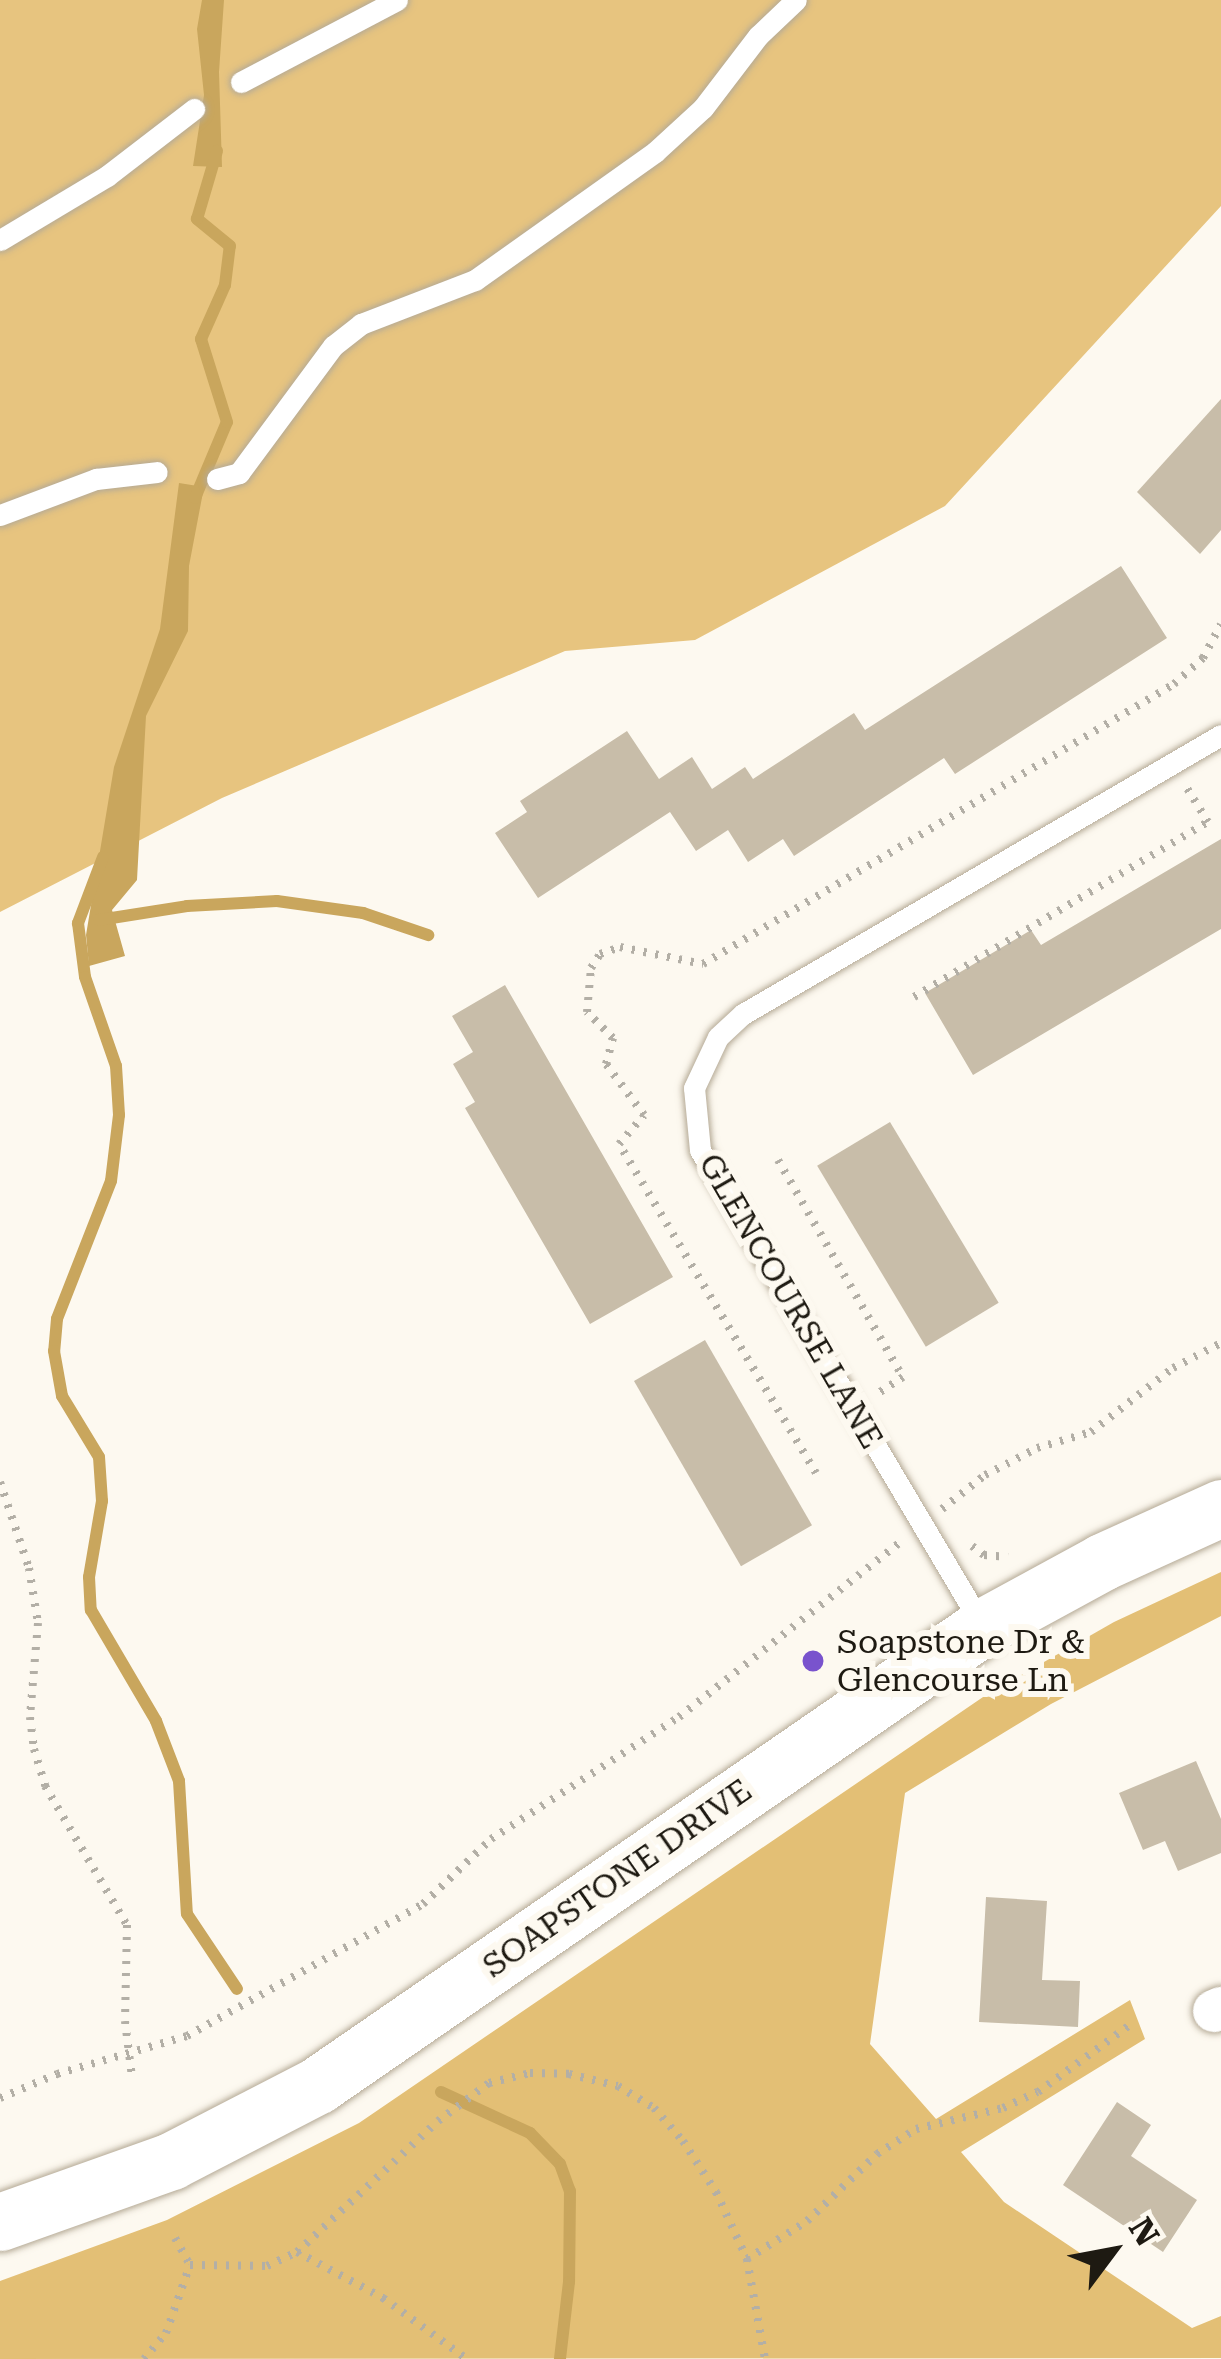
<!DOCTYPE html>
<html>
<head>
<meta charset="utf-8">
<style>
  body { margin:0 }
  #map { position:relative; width:1221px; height:2359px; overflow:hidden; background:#fdf9f0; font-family:"Roboto Serif",serif }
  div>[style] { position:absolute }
  .green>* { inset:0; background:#e7c47f }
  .forest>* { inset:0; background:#e3bf75 }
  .water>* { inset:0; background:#c9a65d }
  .stream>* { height:12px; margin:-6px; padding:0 6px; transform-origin:6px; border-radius:6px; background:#c9a65d }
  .building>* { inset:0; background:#c8bda9; transform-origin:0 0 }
  .path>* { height:8px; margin-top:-4px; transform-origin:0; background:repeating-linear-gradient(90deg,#b3afa6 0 3px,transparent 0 12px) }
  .roads { filter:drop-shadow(0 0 3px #b5aa96) drop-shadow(0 0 3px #b5aa96) }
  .lane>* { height:21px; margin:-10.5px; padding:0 10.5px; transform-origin:10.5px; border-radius:10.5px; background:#fff }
  .street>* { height:42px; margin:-21px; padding:0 21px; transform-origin:21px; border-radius:21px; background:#fff }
  .secondary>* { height:57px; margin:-28.5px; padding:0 28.5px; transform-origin:28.5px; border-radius:28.5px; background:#fff }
  .dots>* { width:33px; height:33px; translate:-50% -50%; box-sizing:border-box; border:6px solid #fdf9f0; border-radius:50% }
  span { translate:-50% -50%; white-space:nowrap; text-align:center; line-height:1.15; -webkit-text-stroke:12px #fdf9f0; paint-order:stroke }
  .street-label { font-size:33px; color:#1e1a12 }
  .poi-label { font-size:33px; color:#1e1a12 }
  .left { translate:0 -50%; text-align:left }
  .north { position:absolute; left:1053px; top:2191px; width:120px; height:120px; -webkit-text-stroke:9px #fdf9f0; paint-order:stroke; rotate:58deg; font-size:33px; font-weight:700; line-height:48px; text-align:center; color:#1e1a12 }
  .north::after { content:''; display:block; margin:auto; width:42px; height:54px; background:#1e1a12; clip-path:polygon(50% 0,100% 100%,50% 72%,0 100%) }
</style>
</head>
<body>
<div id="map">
  <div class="green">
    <i style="clip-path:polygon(0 0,1221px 0,1221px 206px,945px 506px,695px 640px,565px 651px,222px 798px,0 912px)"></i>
  </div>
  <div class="forest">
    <i style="clip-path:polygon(1221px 1572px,1221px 1616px,1051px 1704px,905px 1793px,870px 2044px,936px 2119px,1130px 2000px,1145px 2039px,961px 2152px,1004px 2202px,1192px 2328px,1221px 2316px,1221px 2358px,0 2359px,0 2281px,167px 2220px,359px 2123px,986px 1695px,1114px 1622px)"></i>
  </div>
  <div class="water">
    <i style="clip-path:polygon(202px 0,224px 0,219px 72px,222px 167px,193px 166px,204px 95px,197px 29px)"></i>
    <i style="clip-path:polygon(179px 483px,204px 487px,189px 566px,188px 631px,146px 716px,137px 880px,112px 910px,125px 956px,89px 966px,86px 935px,114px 767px,160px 629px)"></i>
  </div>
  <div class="stream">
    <i style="left:195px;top:498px;width:82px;rotate:-67.2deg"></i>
    <i style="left:227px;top:422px;width:87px;rotate:-107.4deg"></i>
    <i style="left:201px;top:339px;width:59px;rotate:-66deg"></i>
    <i style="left:225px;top:285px;width:39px;rotate:-83deg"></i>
    <i style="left:230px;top:246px;width:43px;rotate:-140.7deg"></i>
    <i style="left:197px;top:219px;width:71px;rotate:-73.6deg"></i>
    <i style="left:103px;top:857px;width:71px;rotate:110.7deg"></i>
    <i style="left:78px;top:923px;width:54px;rotate:82.6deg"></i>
    <i style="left:85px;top:977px;width:94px;rotate:70.8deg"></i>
    <i style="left:116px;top:1066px;width:49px;rotate:86.5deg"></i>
    <i style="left:119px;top:1115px;width:66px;rotate:96.9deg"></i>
    <i style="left:111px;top:1181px;width:148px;rotate:111.4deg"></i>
    <i style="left:57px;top:1319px;width:32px;rotate:95deg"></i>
    <i style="left:54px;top:1351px;width:46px;rotate:79.9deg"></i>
    <i style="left:62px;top:1396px;width:71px;rotate:58.8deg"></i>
    <i style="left:99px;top:1457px;width:44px;rotate:86.1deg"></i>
    <i style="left:102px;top:1501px;width:77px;rotate:99.7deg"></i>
    <i style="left:89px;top:1577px;width:33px;rotate:87deg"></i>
    <i style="left:91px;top:1610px;width:129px;rotate:59.6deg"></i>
    <i style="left:156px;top:1721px;width:64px;rotate:69deg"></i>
    <i style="left:179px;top:1781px;width:133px;rotate:86.6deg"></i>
    <i style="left:187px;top:1914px;width:90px;rotate:56.3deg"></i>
    <i style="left:99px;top:920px;width:89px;rotate:-9deg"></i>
    <i style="left:187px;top:906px;width:90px;rotate:-3.2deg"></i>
    <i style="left:277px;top:901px;width:87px;rotate:7.9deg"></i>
    <i style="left:363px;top:913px;width:69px;rotate:18.7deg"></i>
    <i style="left:441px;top:2092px;width:98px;rotate:24.7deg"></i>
    <i style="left:530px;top:2133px;width:43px;rotate:45.9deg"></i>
    <i style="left:560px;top:2164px;width:29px;rotate:70deg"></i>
    <i style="left:570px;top:2191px;width:91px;rotate:90.6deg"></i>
    <i style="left:569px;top:2282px;width:78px;rotate:96.7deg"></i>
  </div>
  <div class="building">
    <i style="clip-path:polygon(1221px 399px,1221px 530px,1200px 554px,1137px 492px)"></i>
    <i style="clip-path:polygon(1121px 566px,1167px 638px,955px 774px,944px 758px,794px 856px,783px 839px,748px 862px,728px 830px,696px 851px,670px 812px,538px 898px,495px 833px,527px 812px,520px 801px,627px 731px,659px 779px,692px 757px,712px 789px,745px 767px,753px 779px,854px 713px,865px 730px)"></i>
    <i style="clip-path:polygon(1221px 839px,1221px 929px,973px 1075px,925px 993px,1031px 930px,1041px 945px)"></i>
    <i style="clip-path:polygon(505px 985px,673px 1277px,590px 1324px,465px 1108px,475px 1102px,453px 1064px,473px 1052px,452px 1016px)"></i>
    <i style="left:890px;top:1122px;width:211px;height:85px;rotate:59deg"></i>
    <i style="left:705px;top:1340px;width:214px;height:82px;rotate:60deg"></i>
    <i style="clip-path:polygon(1196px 1761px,1221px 1819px,1221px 1853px,1178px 1871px,1165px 1841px,1143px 1850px,1119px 1793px)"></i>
    <i style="clip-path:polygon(986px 1897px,1047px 1901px,1042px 1980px,1080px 1981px,1078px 2027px,979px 2022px)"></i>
    <i style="clip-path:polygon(1117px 2102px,1151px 2125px,1131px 2156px,1197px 2200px,1163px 2252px,1063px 2185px)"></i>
  </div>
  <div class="path">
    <i style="left:914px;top:997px;width:342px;rotate:-30.8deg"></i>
    <i style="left:1208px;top:822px;width:44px;rotate:-121.9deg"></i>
    <i style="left:778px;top:1160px;width:250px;rotate:60.1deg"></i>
    <i style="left:903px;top:1377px;width:30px;rotate:147deg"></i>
    <i style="left:816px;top:1473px;width:383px;rotate:-120.9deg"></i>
    <i style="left:619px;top:1144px;width:38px;rotate:-49deg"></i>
    <i style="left:644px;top:1115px;width:64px;rotate:-126.7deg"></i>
    <i style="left:606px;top:1064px;width:27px;rotate:-75deg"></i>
    <i style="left:613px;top:1038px;width:37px;rotate:-135deg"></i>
    <i style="left:587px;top:1012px;width:44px;rotate:-84.8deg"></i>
    <i style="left:591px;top:968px;width:17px;rotate:-57deg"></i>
    <i style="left:600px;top:954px;width:21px;rotate:-19deg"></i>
    <i style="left:620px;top:947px;width:85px;rotate:11.6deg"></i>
    <i style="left:703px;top:964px;width:548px;rotate:-30.73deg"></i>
    <i style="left:1174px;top:684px;width:39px;rotate:-42deg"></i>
    <i style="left:1203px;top:658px;width:38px;rotate:-62deg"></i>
    <i style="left:0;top:1482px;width:91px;rotate:71.4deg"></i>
    <i style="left:29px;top:1568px;width:56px;rotate:80.7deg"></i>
    <i style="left:38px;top:1623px;width:94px;rotate:94.9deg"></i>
    <i style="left:30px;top:1717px;width:32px;rotate:83deg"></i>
    <i style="left:34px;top:1749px;width:39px;rotate:73deg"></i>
    <i style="left:45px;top:1786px;width:161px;rotate:59.5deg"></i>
    <i style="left:127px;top:1925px;width:96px;rotate:91.2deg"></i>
    <i style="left:125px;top:2021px;width:56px;rotate:82.9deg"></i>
    <i style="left:942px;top:1509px;width:55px;rotate:-38.3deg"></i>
    <i style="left:985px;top:1475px;width:59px;rotate:-27.4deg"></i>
    <i style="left:1037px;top:1448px;width:56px;rotate:-16.5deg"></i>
    <i style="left:1091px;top:1432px;width:104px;rotate:-38deg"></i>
    <i style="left:1173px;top:1368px;width:54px;rotate:-27.5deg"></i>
    <i style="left:972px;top:1546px;width:15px;rotate:37deg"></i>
    <i style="left:984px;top:1555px;width:24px;rotate:5deg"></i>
    <i style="left:0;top:2098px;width:62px;rotate:-22.8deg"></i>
    <i style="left:57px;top:2074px;width:135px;rotate:-16.3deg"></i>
    <i style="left:187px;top:2036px;width:270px;rotate:-29.2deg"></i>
    <i style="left:423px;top:1904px;width:94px;rotate:-43.7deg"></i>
    <i style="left:491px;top:1839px;width:224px;rotate:-33deg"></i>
    <i style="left:679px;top:1717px;width:284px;rotate:-38.3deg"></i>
    <i style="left:175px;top:2238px;width:31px;rotate:61deg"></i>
    <i style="left:190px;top:2265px;width:77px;rotate:0.7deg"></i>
    <i style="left:267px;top:2266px;width:33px;rotate:-25deg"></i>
    <i style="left:297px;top:2252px;width:192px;rotate:-42.9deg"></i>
    <i style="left:438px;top:2121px;width:64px;rotate:-36.7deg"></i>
    <i style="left:489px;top:2083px;width:42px;rotate:-13.7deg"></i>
    <i style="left:530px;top:2073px;width:39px;rotate:1deg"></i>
    <i style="left:569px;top:2074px;width:50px;rotate:13.8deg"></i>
    <i style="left:618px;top:2086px;width:42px;rotate:31.4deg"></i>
    <i style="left:654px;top:2108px;width:44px;rotate:48.7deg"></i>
    <i style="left:683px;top:2141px;width:61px;rotate:57.1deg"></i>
    <i style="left:716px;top:2192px;width:74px;rotate:65.2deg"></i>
    <i style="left:747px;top:2259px;width:102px;rotate:79.8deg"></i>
    <i style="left:297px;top:2252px;width:98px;rotate:28.1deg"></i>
    <i style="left:383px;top:2298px;width:104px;rotate:36deg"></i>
    <i style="left:747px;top:2259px;width:71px;rotate:-32.3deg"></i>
    <i style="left:807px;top:2221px;width:97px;rotate:-43.7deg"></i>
    <i style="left:877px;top:2154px;width:46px;rotate:-32.7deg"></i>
    <i style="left:916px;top:2129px;width:89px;rotate:-13.6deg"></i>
    <i style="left:1003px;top:2108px;width:38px;rotate:-25deg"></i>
    <i style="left:1038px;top:2092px;width:114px;rotate:-36.1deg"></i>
    <i style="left:144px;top:2359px;width:34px;rotate:-50deg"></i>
    <i style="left:166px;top:2333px;width:72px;rotate:-70.6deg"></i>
  </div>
  <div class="roads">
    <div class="lane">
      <i style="left:241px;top:82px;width:176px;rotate:-27.7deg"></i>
      <i style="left:0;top:240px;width:125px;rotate:-30.9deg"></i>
      <i style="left:107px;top:176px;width:110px;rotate:-37.6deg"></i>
      <i style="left:217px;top:479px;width:23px;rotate:-15deg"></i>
      <i style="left:239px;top:473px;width:158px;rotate:-53.5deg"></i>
      <i style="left:333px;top:346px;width:36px;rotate:-38deg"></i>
      <i style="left:361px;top:324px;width:122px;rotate:-21.1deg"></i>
      <i style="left:475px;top:280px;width:221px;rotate:-35.4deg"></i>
      <i style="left:655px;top:152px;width:65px;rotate:-42.5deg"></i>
      <i style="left:703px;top:108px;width:91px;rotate:-52.6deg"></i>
      <i style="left:758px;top:36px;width:52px;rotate:-43.5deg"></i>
      <i style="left:0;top:515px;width:103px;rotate:-20.6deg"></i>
      <i style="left:96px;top:479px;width:61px;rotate:-6.5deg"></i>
      <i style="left:982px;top:1625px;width:552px;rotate:-120.7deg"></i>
      <i style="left:700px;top:1150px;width:62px;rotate:-95.5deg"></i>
      <i style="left:694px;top:1088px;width:56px;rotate:-64.8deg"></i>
      <i style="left:718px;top:1037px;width:34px;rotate:-43deg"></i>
      <i style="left:743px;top:1014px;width:553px;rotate:-30.27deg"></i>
    </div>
    <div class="street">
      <i style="left:1214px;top:2011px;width:8px;rotate:-23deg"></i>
    </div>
    <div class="secondary">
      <i style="left:0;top:2222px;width:182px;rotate:-19.6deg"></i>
      <i style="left:171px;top:2161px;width:165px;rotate:-27.3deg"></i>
      <i style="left:318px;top:2085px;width:807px;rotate:-34.56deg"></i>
      <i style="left:983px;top:1627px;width:136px;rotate:-28.6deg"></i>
      <i style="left:1102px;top:1562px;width:131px;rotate:-24.4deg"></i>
    </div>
  </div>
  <div class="dots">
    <i style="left:813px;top:1661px;background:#7953cd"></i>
  </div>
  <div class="street-label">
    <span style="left:791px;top:1301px;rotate:60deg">GLENCOURSE LANE</span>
    <span style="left:617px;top:1878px;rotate:-35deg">SOAPSTONE DRIVE</span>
  </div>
  <div class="poi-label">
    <span class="left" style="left:837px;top:1661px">Soapstone Dr &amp;<br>Glencourse Ln</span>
  </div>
  <div class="north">N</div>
</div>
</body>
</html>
